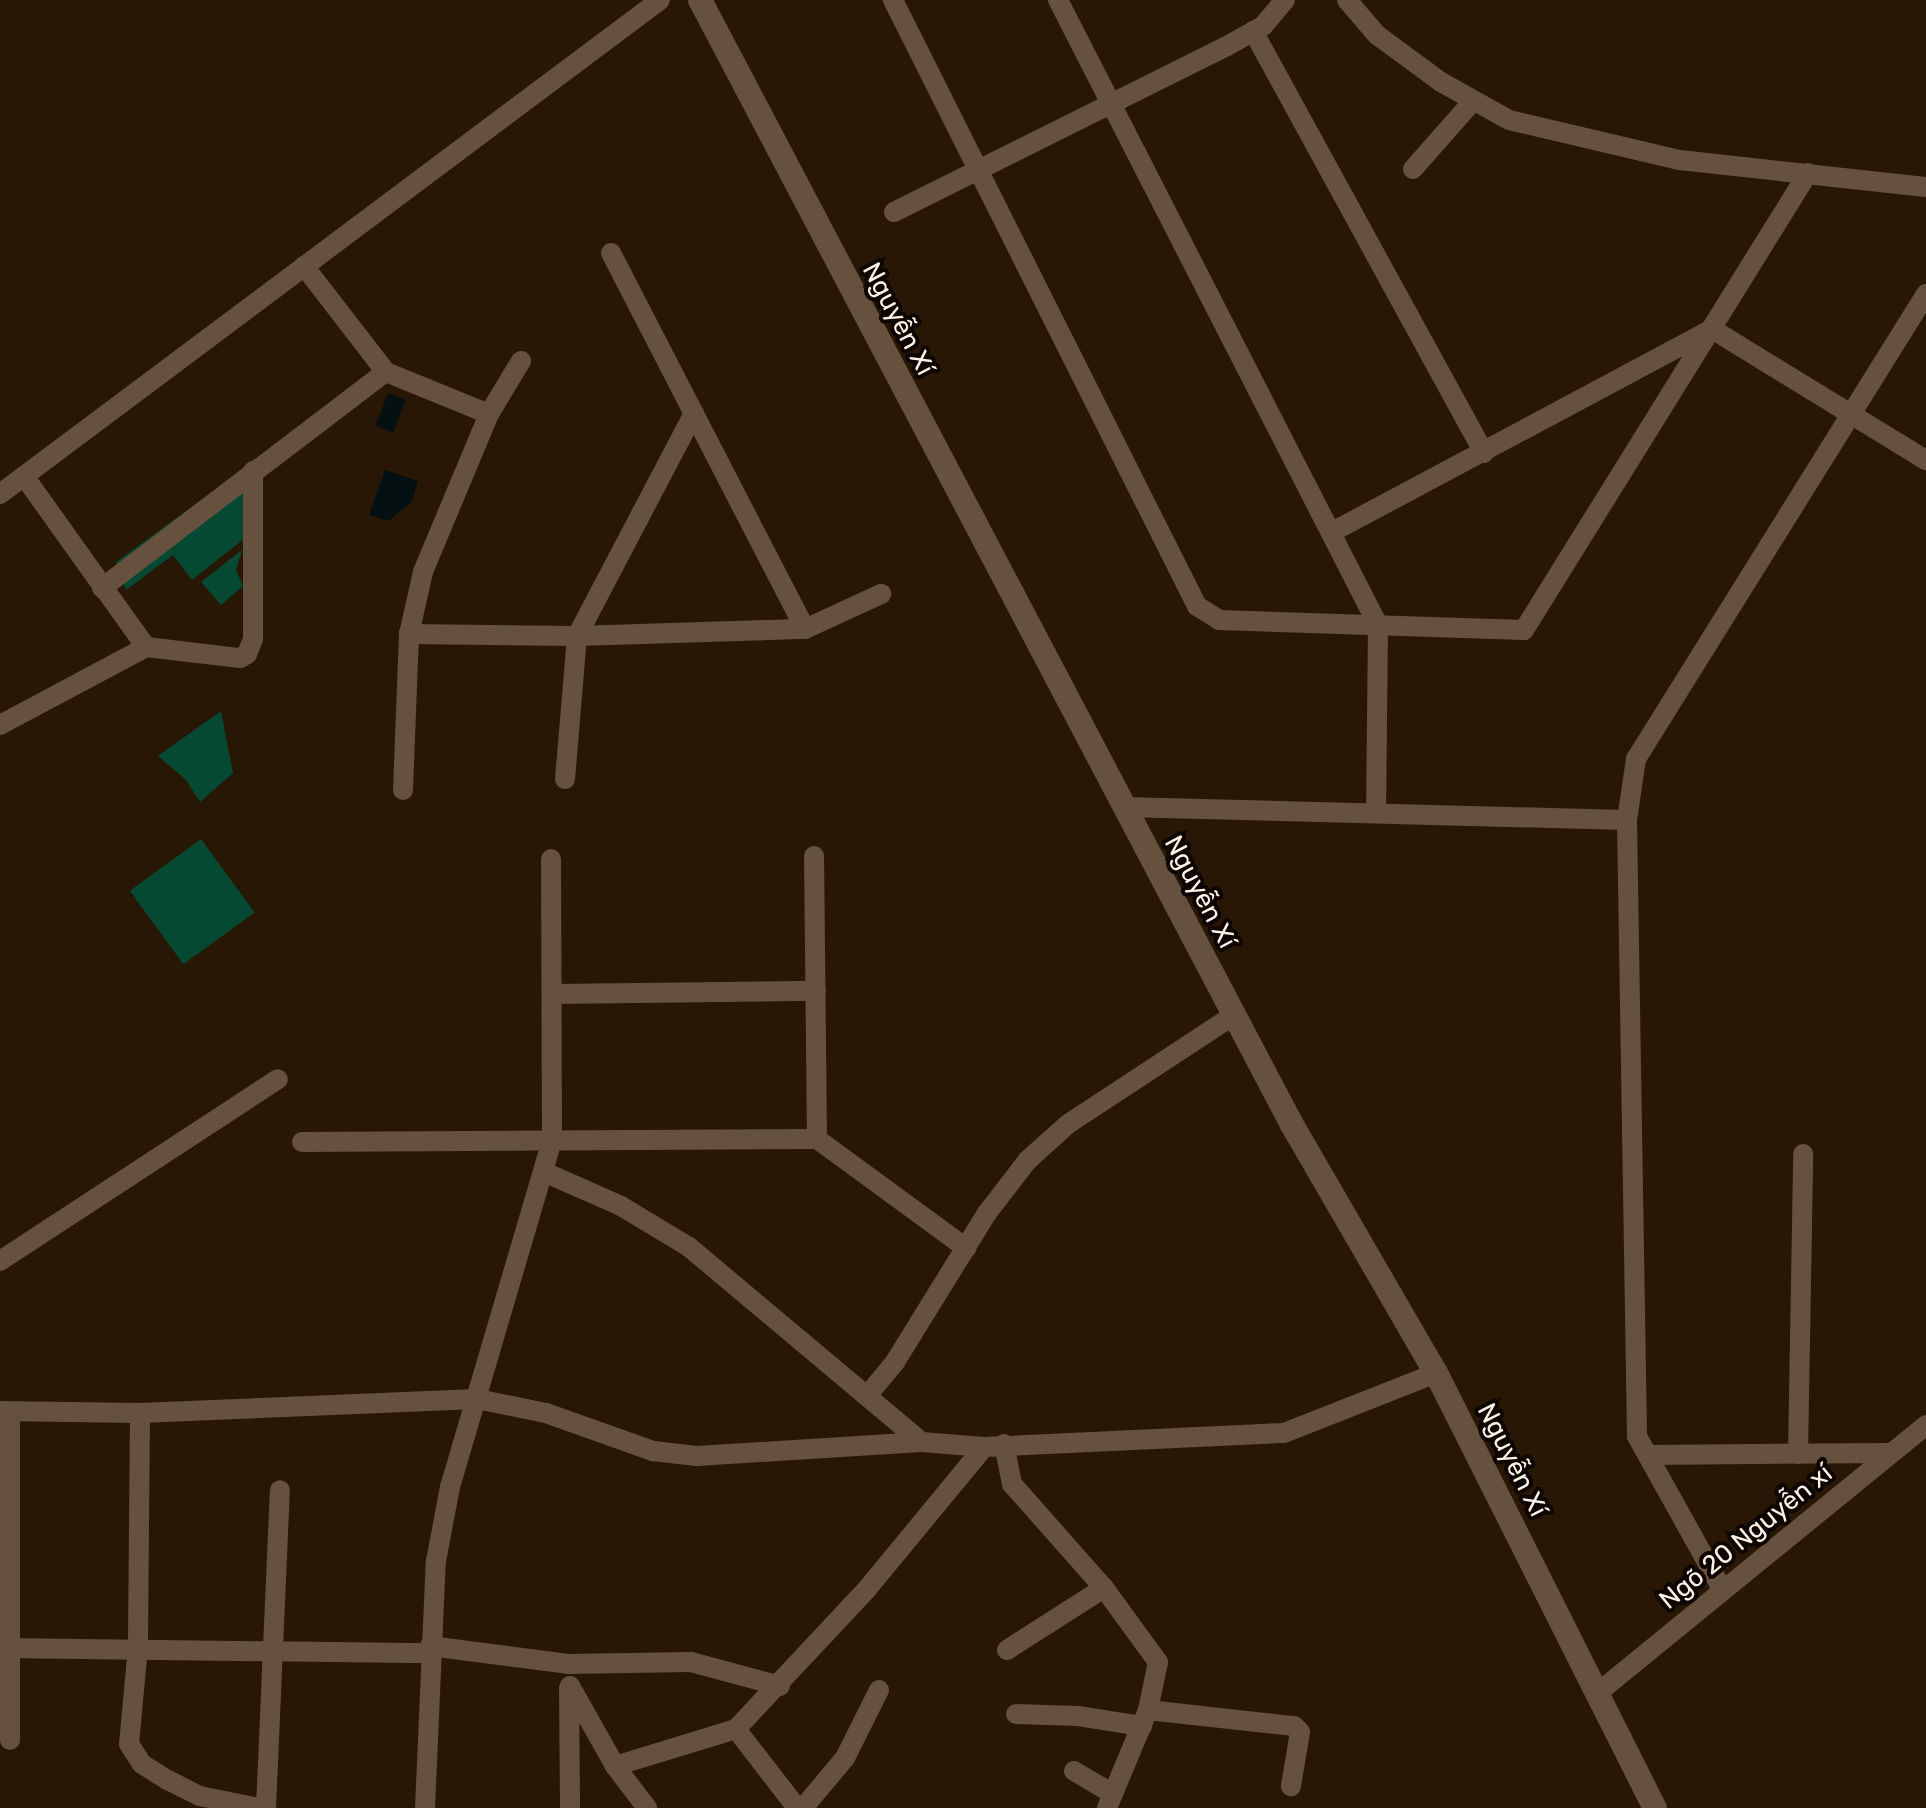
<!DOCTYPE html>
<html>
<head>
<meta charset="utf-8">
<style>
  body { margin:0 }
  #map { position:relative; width:1926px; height:1808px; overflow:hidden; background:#291705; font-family:Rubik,sans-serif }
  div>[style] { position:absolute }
  .green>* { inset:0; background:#054932; transform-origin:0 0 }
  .water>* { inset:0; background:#041012; transform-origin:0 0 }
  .street>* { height:20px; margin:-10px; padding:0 10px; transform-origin:10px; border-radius:10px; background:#66513e }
  .secondary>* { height:24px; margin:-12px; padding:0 12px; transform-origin:12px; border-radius:12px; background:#66513e }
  span { translate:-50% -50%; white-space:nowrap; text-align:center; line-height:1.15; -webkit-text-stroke:8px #0c0501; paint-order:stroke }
  .street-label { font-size:26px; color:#fef1e5 }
</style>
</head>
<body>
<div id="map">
  <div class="green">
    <i style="clip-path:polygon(252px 463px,245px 538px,192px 580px,173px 555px,126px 590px,116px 562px)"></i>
    <i style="clip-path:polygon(242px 550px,236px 570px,243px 586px,221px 605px,201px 582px)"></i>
    <i style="clip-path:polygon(221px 711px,233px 773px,200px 802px,186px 780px,158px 756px)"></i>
    <i style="left:201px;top:839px;width:91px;height:88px;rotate:54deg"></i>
  </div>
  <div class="water">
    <i style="left:388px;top:393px;width:19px;height:35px;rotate:21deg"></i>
    <i style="clip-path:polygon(385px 470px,418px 481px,411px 503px,388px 521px,369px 515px)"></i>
  </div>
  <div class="street">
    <i style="left:893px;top:0;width:678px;rotate:63.36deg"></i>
    <i style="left:1197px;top:606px;width:26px;rotate:32deg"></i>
    <i style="left:1219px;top:620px;width:305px;rotate:1.9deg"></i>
    <i style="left:1524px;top:630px;width:538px;rotate:-58.14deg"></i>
    <i style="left:1058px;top:0;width:702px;rotate:62.89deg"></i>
    <i style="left:1378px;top:625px;width:188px;rotate:90.6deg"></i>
    <i style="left:1347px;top:0;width:46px;rotate:49.4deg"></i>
    <i style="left:1377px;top:35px;width:79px;rotate:36.3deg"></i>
    <i style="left:1441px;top:82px;width:78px;rotate:29.2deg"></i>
    <i style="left:1509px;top:120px;width:176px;rotate:13.2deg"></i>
    <i style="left:1680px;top:160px;width:247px;rotate:6.3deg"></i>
    <i style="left:1253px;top:31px;width:481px;rotate:61.3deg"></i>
    <i style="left:1413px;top:169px;width:91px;rotate:-48.6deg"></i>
    <i style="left:894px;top:212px;width:372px;rotate:-26.5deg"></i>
    <i style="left:1227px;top:46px;width:41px;rotate:-29.1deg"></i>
    <i style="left:1263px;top:26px;width:34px;rotate:-50deg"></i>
    <i style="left:611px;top:253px;width:423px;rotate:62.7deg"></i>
    <i style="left:304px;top:266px;width:134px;rotate:52.3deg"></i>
    <i style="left:386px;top:372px;width:111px;rotate:22.2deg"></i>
    <i style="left:489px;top:414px;width:171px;rotate:112.7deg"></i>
    <i style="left:423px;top:572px;width:64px;rotate:102.7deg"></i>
    <i style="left:409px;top:634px;width:156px;rotate:92.2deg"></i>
    <i style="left:489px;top:414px;width:62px;rotate:-58.9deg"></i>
    <i style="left:24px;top:476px;width:210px;rotate:54.5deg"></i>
    <i style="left:0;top:494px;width:824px;rotate:-36.81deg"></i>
    <i style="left:1334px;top:531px;width:429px;rotate:-28.1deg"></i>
    <i style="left:1712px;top:329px;width:251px;rotate:31.5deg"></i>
    <i style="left:102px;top:588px;width:357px;rotate:-37.3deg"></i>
    <i style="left:409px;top:634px;width:168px;rotate:0.7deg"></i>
    <i style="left:577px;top:636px;width:228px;rotate:-1.8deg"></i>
    <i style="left:805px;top:629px;width:84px;rotate:-24.7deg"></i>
    <i style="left:0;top:725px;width:166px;rotate:-28.1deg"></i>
    <i style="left:146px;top:647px;width:95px;rotate:6.7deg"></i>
    <i style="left:240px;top:658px;width:8px;rotate:-30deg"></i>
    <i style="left:247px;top:654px;width:16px;rotate:-68deg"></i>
    <i style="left:253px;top:639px;width:168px;rotate:-90deg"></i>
    <i style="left:565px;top:779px;width:144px;rotate:-85.2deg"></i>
    <i style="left:577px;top:636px;width:252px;rotate:-62.3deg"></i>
    <i style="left:1123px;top:807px;width:504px;rotate:1.48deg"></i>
    <i style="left:553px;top:994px;width:263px;rotate:-0.7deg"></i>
    <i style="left:817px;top:1139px;width:185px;rotate:36.2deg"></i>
    <i style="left:302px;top:1142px;width:515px;rotate:-0.33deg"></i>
    <i style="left:817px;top:1139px;width:283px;rotate:-90.6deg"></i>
    <i style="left:544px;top:1172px;width:84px;rotate:23.8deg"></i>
    <i style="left:621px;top:1206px;width:79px;rotate:31.1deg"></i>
    <i style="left:689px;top:1247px;width:303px;rotate:40deg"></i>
    <i style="left:0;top:1261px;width:332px;rotate:-33.2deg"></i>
    <i style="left:867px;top:1396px;width:44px;rotate:-50.5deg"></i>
    <i style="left:895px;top:1362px;width:175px;rotate:-58.3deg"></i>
    <i style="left:987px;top:1213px;width:67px;rotate:-52.3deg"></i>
    <i style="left:1028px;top:1160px;width:54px;rotate:-42deg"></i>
    <i style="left:1068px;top:1124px;width:199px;rotate:-33.3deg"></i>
    <i style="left:0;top:1411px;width:140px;rotate:0.8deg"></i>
    <i style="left:140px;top:1413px;width:337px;rotate:-2.4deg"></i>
    <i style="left:477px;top:1399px;width:70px;rotate:11.5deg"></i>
    <i style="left:546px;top:1413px;width:114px;rotate:19.6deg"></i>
    <i style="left:653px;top:1451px;width:44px;rotate:6.5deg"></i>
    <i style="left:697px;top:1456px;width:224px;rotate:-3.6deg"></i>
    <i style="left:921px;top:1442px;width:63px;rotate:4.5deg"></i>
    <i style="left:984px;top:1447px;width:300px;rotate:-2.7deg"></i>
    <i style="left:1284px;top:1433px;width:163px;rotate:-21.5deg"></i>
    <i style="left:10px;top:1412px;width:328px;rotate:90deg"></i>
    <i style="left:140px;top:1413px;width:234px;rotate:90.5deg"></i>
    <i style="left:138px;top:1647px;width:97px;rotate:95.3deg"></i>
    <i style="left:129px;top:1744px;width:24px;rotate:57deg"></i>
    <i style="left:142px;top:1764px;width:31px;rotate:32deg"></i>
    <i style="left:168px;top:1780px;width:36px;rotate:27deg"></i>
    <i style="left:200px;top:1796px;width:60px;rotate:11.5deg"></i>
    <i style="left:1004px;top:1444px;width:41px;rotate:78.7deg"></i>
    <i style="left:1012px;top:1484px;width:139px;rotate:48.5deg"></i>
    <i style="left:1104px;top:1588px;width:92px;rotate:53.9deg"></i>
    <i style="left:1158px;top:1662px;width:49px;rotate:101.8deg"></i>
    <i style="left:1148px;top:1710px;width:106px;rotate:112.7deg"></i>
    <i style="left:1798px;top:1454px;width:300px;rotate:-89deg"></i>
    <i style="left:1648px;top:1455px;width:243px;rotate:-0.5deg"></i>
    <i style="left:1722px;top:1589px;width:175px;rotate:-119.1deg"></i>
    <i style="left:1637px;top:1436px;width:616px;rotate:-90.93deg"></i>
    <i style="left:1627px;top:820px;width:62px;rotate:-81.6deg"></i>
    <i style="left:1636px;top:759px;width:548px;rotate:-58.05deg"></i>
    <i style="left:430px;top:1646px;width:139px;rotate:7.4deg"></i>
    <i style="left:568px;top:1664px;width:123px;rotate:-0.9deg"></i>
    <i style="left:691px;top:1662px;width:92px;rotate:15.1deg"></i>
    <i style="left:0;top:1648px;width:430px;rotate:0.7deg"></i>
    <i style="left:1007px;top:1650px;width:115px;rotate:-32.6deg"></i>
    <i style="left:570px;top:1686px;width:92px;rotate:60.6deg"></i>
    <i style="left:615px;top:1766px;width:53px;rotate:52.7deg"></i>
    <i style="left:569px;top:1688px;width:120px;rotate:89.5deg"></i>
    <i style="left:1600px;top:1691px;width:421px;rotate:-39.2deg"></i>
    <i style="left:1148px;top:1710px;width:147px;rotate:6.3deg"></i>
    <i style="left:1294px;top:1726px;width:8px;rotate:45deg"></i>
    <i style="left:1300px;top:1732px;width:55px;rotate:99.5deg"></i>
    <i style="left:1016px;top:1714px;width:62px;rotate:1.8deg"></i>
    <i style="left:1078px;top:1716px;width:65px;rotate:8.9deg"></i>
    <i style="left:736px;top:1729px;width:100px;rotate:52.3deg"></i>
    <i style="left:615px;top:1766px;width:127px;rotate:-17deg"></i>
    <i style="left:736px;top:1729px;width:192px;rotate:-46.9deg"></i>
    <i style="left:867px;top:1589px;width:184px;rotate:-50.5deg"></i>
    <i style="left:1074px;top:1771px;width:45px;rotate:30.5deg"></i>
    <i style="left:266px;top:1808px;width:318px;rotate:-87.5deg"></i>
    <i style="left:425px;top:1808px;width:247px;rotate:-87.5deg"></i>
    <i style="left:436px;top:1561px;width:75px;rotate:-79.3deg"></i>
    <i style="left:450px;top:1487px;width:362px;rotate:-73.6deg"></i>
    <i style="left:552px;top:1140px;width:281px;rotate:-90.2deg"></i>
    <i style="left:803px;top:1808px;width:65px;rotate:-50deg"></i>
    <i style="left:845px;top:1758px;width:76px;rotate:-63.4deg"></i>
  </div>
  <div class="secondary">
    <i style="left:700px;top:0;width:1269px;rotate:62.24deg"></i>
    <i style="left:1291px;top:1123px;width:289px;rotate:59.9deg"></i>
    <i style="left:1436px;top:1373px;width:487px;rotate:63.3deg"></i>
  </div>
  <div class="street-label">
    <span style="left:898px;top:319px;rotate:62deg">Nguyễn Xí</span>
    <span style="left:1200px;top:892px;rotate:62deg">Nguyễn Xí</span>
    <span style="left:1512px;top:1460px;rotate:63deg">Nguyễn Xí</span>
    <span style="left:1746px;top:1537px;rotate:-39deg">Ngõ 20 Nguyễn xí</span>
  </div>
</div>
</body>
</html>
